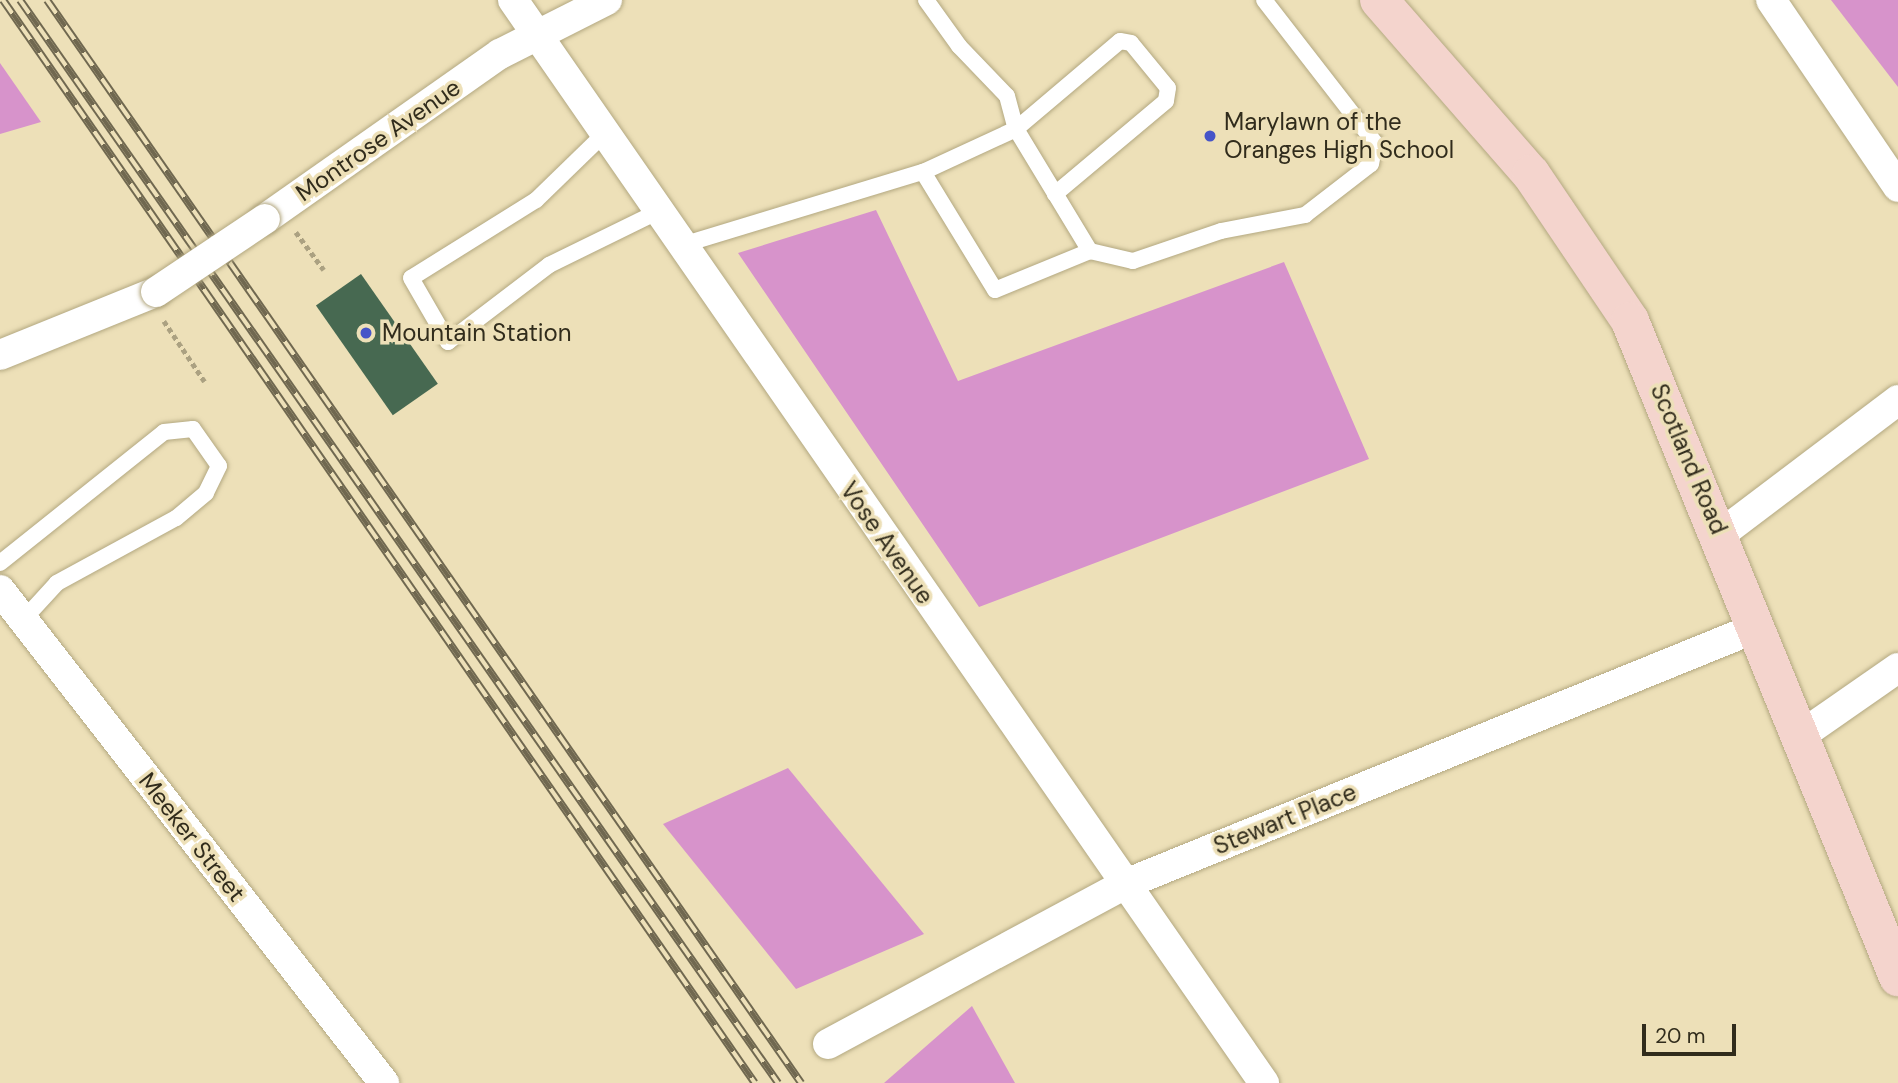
<!DOCTYPE html>
<html>
<head>
<meta charset="utf-8">
<style>
  body { margin:0 }
  #map { position:relative; width:1898px; height:1083px; overflow:hidden; background:#ede0b8; font-family:"DM Sans",sans-serif }
  div>[style] { position:absolute }
  .forest>* { inset:0; background:#d793cb }
  .building>* { inset:0; background:#476951; transform-origin:0 0 }
  .path>* { height:4.5px; margin-top:-2.25px; transform-origin:0; background:repeating-linear-gradient(90deg,#aba181 0 5px,transparent 0 8.5px) }
  .roads { filter:drop-shadow(0 0 2px #b3a881) drop-shadow(0 0 2px #b3a881) }
  .lane>* { height:16px; margin:-8px; padding:0 8px; transform-origin:8px; border-radius:8px; background:#fff }
  .street>* { height:30px; margin:-15px; padding:0 15px; transform-origin:15px; border-radius:15px; background:#fff }
  .secondary>* { height:38px; margin:-19px; padding:0 19px; transform-origin:19px; border-radius:19px; background:#f4d4cd }
  .rail>* { height:8px; margin-top:-4px; transform-origin:0; background:repeating-linear-gradient(90deg,#ede0b8 0 16px,#706850 0 32px); box-sizing:border-box; border-block:2px solid #706850 }
  .bridges { filter:drop-shadow(0 0 2px #b3a881) drop-shadow(0 0 2px #b3a881) }
  .street-bridge>* { height:30px; margin:-15px; padding:0 15px; transform-origin:15px; border-radius:15px; background:#fff }
  .dots>* { width:19px; height:19px; translate:-50% -50%; box-sizing:border-box; border:4px solid #ede0b8; border-radius:50% }
  span { translate:-50% -50%; white-space:nowrap; text-align:center; line-height:1.15; -webkit-text-stroke:7px #ede0b8; paint-order:stroke }
  .poi-label { font-size:24px; color:#312c1c }
  .left { translate:0 -50%; text-align:left }
  .street-label { font-size:24px; color:#312c1c }
  .scale { position:absolute; left:1642px; top:1024px; width:94px; height:32px; box-sizing:border-box; border:4px solid #312c1c; border-top:0; padding-left:9px; font-size:21px; line-height:24px; white-space:nowrap; color:#312c1c; -webkit-text-stroke:5px #ede0b8; paint-order:stroke }
</style>
</head>
<body>
<div id="map">
  <div class="forest">
    <i style="clip-path:polygon(1831px 0,1898px 0,1898px 87px)"></i>
    <i style="clip-path:polygon(0 63px,41px 122px,0 134px)"></i>
    <i style="clip-path:polygon(876px 210px,958px 381px,1284px 262px,1369px 459px,979px 607px,738px 253px)"></i>
    <i style="clip-path:polygon(788px 768px,924px 934px,796px 989px,663px 824px)"></i>
    <i style="clip-path:polygon(972px 1006px,1015px 1083px,884px 1083px)"></i>
  </div>
  <div class="building">
    <i style="left:361px;top:274px;width:134px;height:55px;rotate:55deg"></i>
  </div>
  <div class="path">
    <i style="left:296px;top:232px;width:47px;rotate:53.6deg"></i>
    <i style="left:164px;top:321px;width:73px;rotate:56.1deg"></i>
  </div>
  <div class="roads">
    <div class="lane">
      <i style="left:926px;top:0;width:57px;rotate:54.3deg"></i>
      <i style="left:959px;top:46px;width:69px;rotate:46.2deg"></i>
      <i style="left:1007px;top:96px;width:34px;rotate:75deg"></i>
      <i style="left:1016px;top:129px;width:136px;rotate:-40.2deg"></i>
      <i style="left:1120px;top:41px;width:11px;rotate:10deg"></i>
      <i style="left:1131px;top:43px;width:58px;rotate:50.6deg"></i>
      <i style="left:1168px;top:88px;width:13px;rotate:99deg"></i>
      <i style="left:1166px;top:101px;width:145px;rotate:140deg"></i>
      <i style="left:605px;top:133px;width:96px;rotate:135.8deg"></i>
      <i style="left:536px;top:200px;width:147px;rotate:148deg"></i>
      <i style="left:411px;top:278px;width:74px;rotate:60deg"></i>
      <i style="left:448px;top:342px;width:127px;rotate:-37.3deg"></i>
      <i style="left:549px;top:265px;width:123px;rotate:-26.1deg"></i>
      <i style="left:923px;top:172px;width:138px;rotate:58.6deg"></i>
      <i style="left:995px;top:290px;width:103px;rotate:-22.3deg"></i>
      <i style="left:1090px;top:251px;width:44px;rotate:13.1deg"></i>
      <i style="left:1133px;top:261px;width:93px;rotate:-18.8deg"></i>
      <i style="left:1221px;top:231px;width:86px;rotate:-10.8deg"></i>
      <i style="left:1305px;top:215px;width:83px;rotate:-37.7deg"></i>
      <i style="left:1371px;top:164px;width:21px;rotate:-79deg"></i>
      <i style="left:1375px;top:143px;width:181px;rotate:-127.8deg"></i>
      <i style="left:682px;top:245px;width:252px;rotate:-16.9deg"></i>
      <i style="left:923px;top:172px;width:102px;rotate:-24.8deg"></i>
      <i style="left:1016px;top:129px;width:143px;rotate:58.8deg"></i>
      <i style="left:0;top:563px;width:210px;rotate:-38.6deg"></i>
      <i style="left:164px;top:432px;width:29px;rotate:-6deg"></i>
      <i style="left:193px;top:429px;width:45px;rotate:54.9deg"></i>
      <i style="left:219px;top:466px;width:30px;rotate:116deg"></i>
      <i style="left:206px;top:493px;width:39px;rotate:140deg"></i>
      <i style="left:176px;top:518px;width:136px;rotate:151.4deg"></i>
      <i style="left:57px;top:583px;width:50px;rotate:132.6deg"></i>
    </div>
    <div class="street">
      <i style="left:513px;top:0;width:1318px;rotate:55.26deg"></i>
      <i style="left:1771px;top:0;width:226px;rotate:55.8deg"></i>
      <i style="left:265px;top:219px;width:287px;rotate:-35.1deg"></i>
      <i style="left:500px;top:54px;width:120px;rotate:-26.8deg"></i>
      <i style="left:0;top:355px;width:168px;rotate:-22deg"></i>
      <i style="left:1721px;top:534px;width:222px;rotate:-37.1deg"></i>
      <i style="left:0;top:590px;width:625px;rotate:52.08deg"></i>
      <i style="left:1800px;top:736px;width:119px;rotate:-34.8deg"></i>
      <i style="left:828px;top:1044px;width:335px;rotate:-28.3deg"></i>
      <i style="left:1123px;top:885px;width:685px;rotate:-22.11deg"></i>
    </div>
    <div class="secondary">
      <i style="left:1379px;top:0;width:231px;rotate:48.9deg"></i>
      <i style="left:1531px;top:174px;width:177px;rotate:56deg"></i>
      <i style="left:1630px;top:321px;width:709px;rotate:67.78deg"></i>
    </div>
  </div>
  <div class="rail">
    <i style="left:3px;top:0;width:1318px;rotate:55.23deg"></i>
    <i style="left:20px;top:0;width:1322px;rotate:55.01deg"></i>
    <i style="left:47px;top:0;width:1320px;rotate:55.15deg"></i>
  </div>
  <div class="bridges">
    <div class="street-bridge">
      <i style="left:156px;top:292px;width:131px;rotate:-33.8deg"></i>
    </div>
  </div>
  <div class="dots">
    <i style="left:1210px;top:136px;background:#4654c8"></i>
    <i style="left:366px;top:333px;background:#4654c8"></i>
  </div>
  <div class="poi-label">
    <span class="left" style="left:1224px;top:136px">Marylawn of the<br>Oranges High School</span>
    <span class="left" style="left:382px;top:333px">Mountain Station</span>
  </div>
  <div class="street-label">
    <span style="left:378px;top:140px;rotate:-35deg">Montrose Avenue</span>
    <span style="left:1689px;top:459px;rotate:67deg">Scotland Road</span>
    <span style="left:887px;top:543px;rotate:55deg">Vose Avenue</span>
    <span style="left:1285px;top:819px;rotate:-22deg">Stewart Place</span>
    <span style="left:192px;top:837px;rotate:52deg">Meeker Street</span>
  </div>
  <div class="scale">20 m</div>
</div>
</body>
</html>
